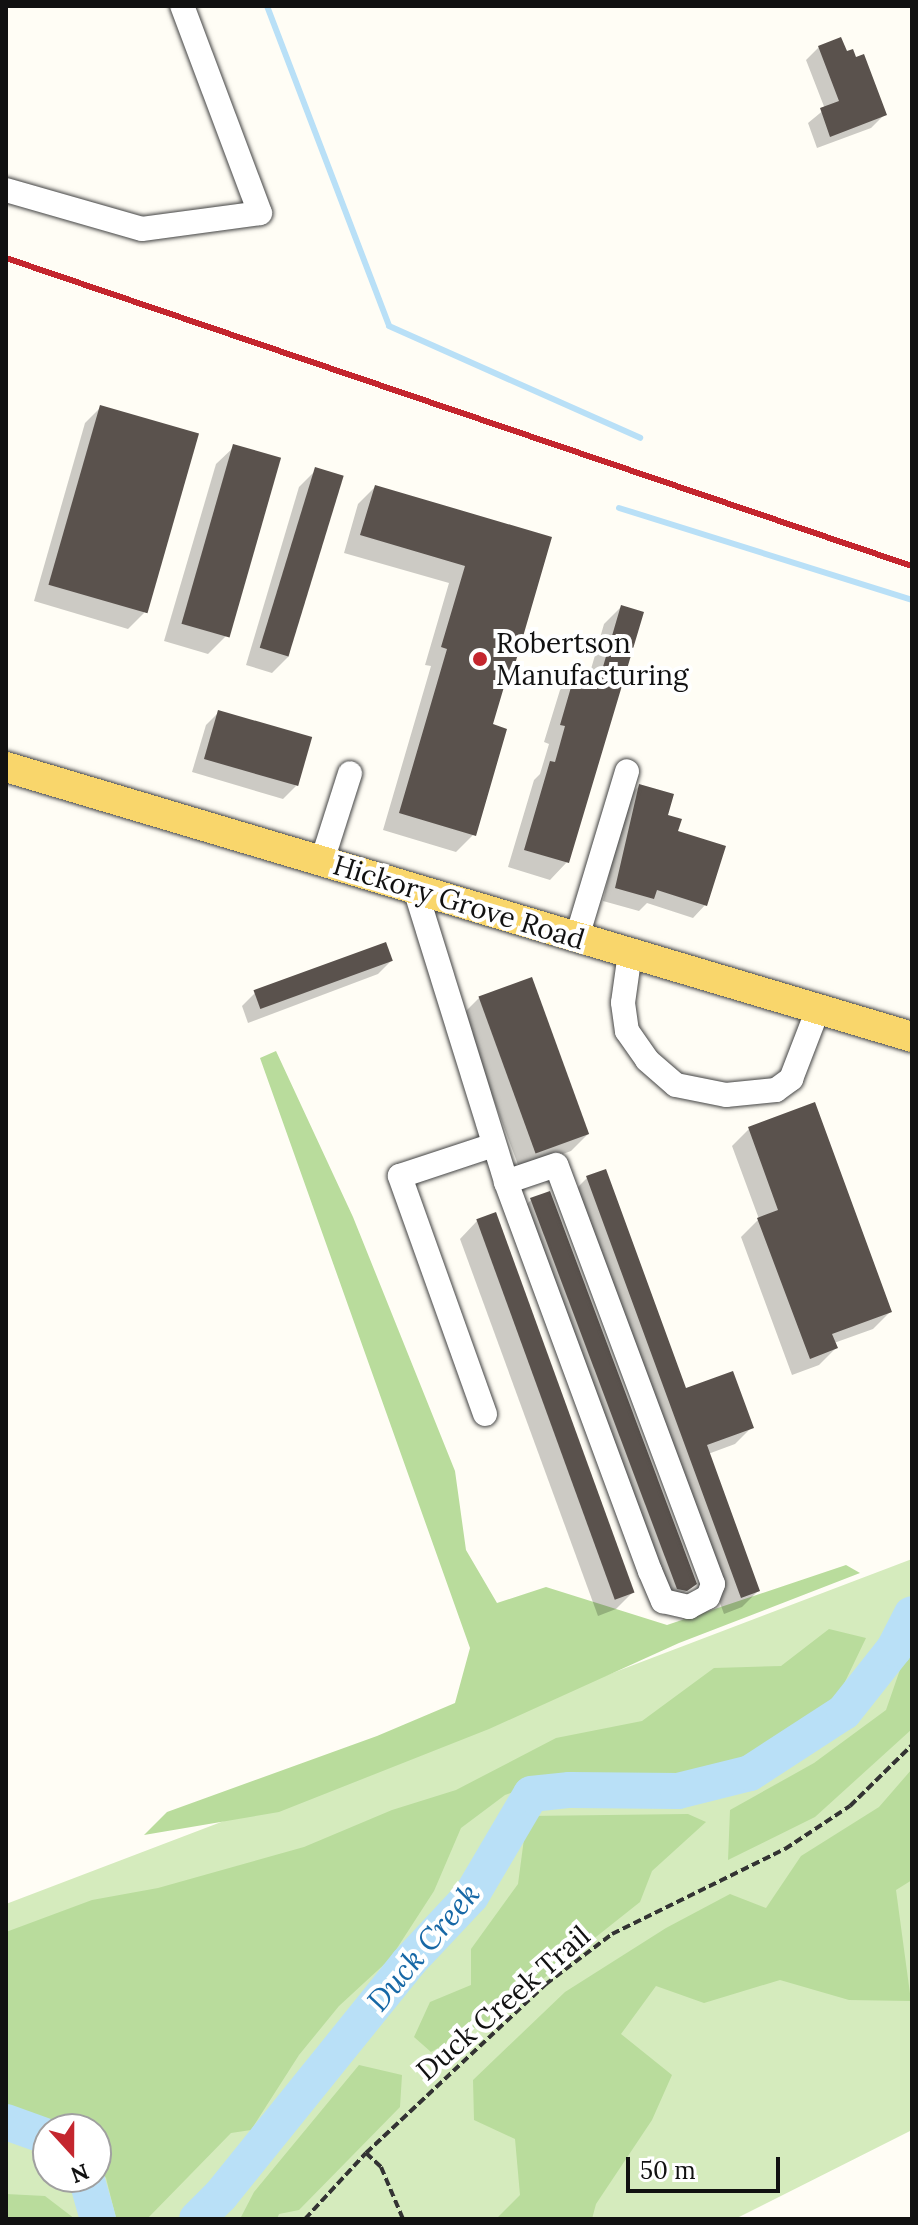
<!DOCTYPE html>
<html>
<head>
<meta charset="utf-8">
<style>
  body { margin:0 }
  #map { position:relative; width:918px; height:2225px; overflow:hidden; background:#fffdf5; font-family:Lora,serif }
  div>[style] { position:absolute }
  .green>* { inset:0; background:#d5ebbd }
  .forest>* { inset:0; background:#b9dc9c }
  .shadow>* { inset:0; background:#0003 }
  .stream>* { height:6px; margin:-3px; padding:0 3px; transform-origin:3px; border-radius:3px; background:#b9e0f7 }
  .river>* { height:36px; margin:-18px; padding:0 18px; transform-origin:18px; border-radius:18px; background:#b9e0f7 }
  .building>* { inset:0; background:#5a524d; transform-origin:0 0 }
  .path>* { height:4px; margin-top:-2px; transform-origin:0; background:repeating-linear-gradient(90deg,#333 0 8px,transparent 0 12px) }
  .roads { filter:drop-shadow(0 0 2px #444) drop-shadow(0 0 2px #444) }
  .minor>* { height:24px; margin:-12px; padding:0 12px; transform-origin:12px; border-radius:12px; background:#fff }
  .major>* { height:30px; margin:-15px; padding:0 15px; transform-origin:15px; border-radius:15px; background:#f9d66b }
  .rail>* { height:6px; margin:-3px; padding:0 3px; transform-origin:3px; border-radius:3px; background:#c4262e }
  .dots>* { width:22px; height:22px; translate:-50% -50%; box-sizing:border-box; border:4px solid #fff; border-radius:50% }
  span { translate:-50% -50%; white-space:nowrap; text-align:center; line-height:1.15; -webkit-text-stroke:8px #fff; paint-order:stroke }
  .poi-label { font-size:28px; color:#111 }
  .left { translate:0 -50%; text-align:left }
  .street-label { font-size:28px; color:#111 }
  .water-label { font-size:30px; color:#1768a6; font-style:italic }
  .frame { position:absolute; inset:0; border:8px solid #111; pointer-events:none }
  .north { position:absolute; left:32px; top:2113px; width:80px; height:80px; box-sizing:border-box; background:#fff; border:2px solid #a0a0a0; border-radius:50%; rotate:159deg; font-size:22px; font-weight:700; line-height:32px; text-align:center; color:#111 }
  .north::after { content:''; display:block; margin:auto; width:28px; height:36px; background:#c4262e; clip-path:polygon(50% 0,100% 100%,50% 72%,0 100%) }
  .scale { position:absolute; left:626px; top:2157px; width:154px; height:36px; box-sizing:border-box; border:4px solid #111; border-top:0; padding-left:10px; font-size:24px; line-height:28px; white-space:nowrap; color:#111; -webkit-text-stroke:6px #fff; paint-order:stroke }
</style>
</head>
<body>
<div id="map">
  <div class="green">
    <i style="clip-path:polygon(evenodd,912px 1559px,912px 2130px,735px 2219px,6px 2219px,6px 1904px,912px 1559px,48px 2129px,96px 2129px,96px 2177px,48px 2177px,48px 2129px)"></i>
  </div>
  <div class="forest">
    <i style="clip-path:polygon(276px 1051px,353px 1217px,455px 1471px,466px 1550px,497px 1603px,546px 1587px,667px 1625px,846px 1565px,860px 1573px,679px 1643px,489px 1729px,279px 1812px,144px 1835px,167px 1812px,377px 1736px,455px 1703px,470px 1648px,260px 1058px)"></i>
    <i style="clip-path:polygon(829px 1629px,866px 1638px,843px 1686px,810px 1724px,769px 1750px,721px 1770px,657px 1783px,559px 1775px,505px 1795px,461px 1828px,434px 1891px,390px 1959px,339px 2006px,299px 2055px,251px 2130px,231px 2133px,147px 2219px,116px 2218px,106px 2178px,96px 2164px,96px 2129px,55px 2129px,6px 2112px,6px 1932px,92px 1900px,158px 1888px,304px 1847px,392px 1810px,456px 1790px,556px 1738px,642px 1721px,714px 1668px,781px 1666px)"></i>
    <i style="clip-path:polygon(912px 1651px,912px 1729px,815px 1817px,728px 1860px,730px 1810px,814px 1763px,886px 1710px,903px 1661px)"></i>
    <i style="clip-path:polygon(912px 1769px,912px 1880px,896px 1890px,911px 2001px,849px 2000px,780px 1980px,704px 2003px,656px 1986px,621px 2034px,672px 2075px,652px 2120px,596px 2204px,592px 2219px,496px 2219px,520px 2195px,515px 2139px,474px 2120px,473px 2080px,565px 1992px,666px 1928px,730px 1894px,766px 1908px,801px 1856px,879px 1807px)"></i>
    <i style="clip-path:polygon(688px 1814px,706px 1822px,652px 1871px,640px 1902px,499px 2014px,431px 2052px,414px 2037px,430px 2002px,471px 1985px,471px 1949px,518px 1884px,527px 1816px)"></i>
    <i style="clip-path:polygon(359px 2065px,402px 2075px,400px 2107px,299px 2210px,279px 2214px,277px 2219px,240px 2219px,254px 2192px)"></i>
    <i style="clip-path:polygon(6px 2194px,45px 2196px,75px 2219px,6px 2219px)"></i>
  </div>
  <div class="shadow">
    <i style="clip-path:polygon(819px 47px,846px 54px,884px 115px,871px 128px,817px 148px,808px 123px,825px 109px,806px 60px)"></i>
    <i style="clip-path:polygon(101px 407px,144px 613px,128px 629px,34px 601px,85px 423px)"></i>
    <i style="clip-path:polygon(234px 447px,226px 636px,208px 654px,164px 641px,216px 464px)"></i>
    <i style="clip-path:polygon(316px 470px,289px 656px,272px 673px,246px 665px,299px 487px)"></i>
    <i style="clip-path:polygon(375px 487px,550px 538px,511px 670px,505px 676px,490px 726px,474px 834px,456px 852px,383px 830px,431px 666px,425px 665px,449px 583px,344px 553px,358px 504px)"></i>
    <i style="clip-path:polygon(621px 607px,567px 862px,550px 880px,508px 867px,534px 780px,540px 774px,549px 744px,544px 742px,560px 690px,577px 672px,589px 676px,604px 624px)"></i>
    <i style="clip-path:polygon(219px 712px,296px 786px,283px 799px,192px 772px,206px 725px)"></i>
    <i style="clip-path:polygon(639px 786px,666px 817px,706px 904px,693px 918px,647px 903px,639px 911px,603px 901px,626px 799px)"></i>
    <i style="clip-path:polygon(391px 961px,378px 974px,248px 1023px,242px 1006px,255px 993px)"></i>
    <i style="clip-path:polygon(479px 998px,588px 1134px,571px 1151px,520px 1170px,462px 1015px)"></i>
    <i style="clip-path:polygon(749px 1129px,890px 1312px,873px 1329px,834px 1343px,836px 1348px,819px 1365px,792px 1375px,741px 1237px,759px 1219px,732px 1146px)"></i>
    <i style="clip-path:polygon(587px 1178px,685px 1390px,752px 1427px,735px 1444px,708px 1454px,758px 1591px,742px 1607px,724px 1614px,571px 1194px)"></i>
    <i style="clip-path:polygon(531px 1200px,695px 1583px,668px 1608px,514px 1217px)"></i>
    <i style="clip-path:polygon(477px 1221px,633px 1592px,616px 1609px,598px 1616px,460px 1239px)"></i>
  </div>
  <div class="stream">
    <i style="left:267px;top:6px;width:342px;rotate:69.1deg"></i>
    <i style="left:389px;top:326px;width:275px;rotate:24deg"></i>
    <i style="left:619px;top:508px;width:307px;rotate:17.4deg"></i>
  </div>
  <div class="river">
    <i style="left:6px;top:2122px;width:45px;rotate:19.7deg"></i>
    <i style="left:86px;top:2177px;width:44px;rotate:74.1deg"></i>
    <i style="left:197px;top:2219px;width:34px;rotate:-45deg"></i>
    <i style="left:221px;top:2195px;width:298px;rotate:-51.1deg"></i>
    <i style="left:408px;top:1963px;width:92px;rotate:-46.8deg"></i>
    <i style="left:471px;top:1896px;width:118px;rotate:-59.5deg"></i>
    <i style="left:531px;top:1794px;width:39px;rotate:-6deg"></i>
    <i style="left:570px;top:1790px;width:108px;rotate:0.5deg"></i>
    <i style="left:678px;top:1791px;width:74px;rotate:-14deg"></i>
    <i style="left:750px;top:1773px;width:112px;rotate:-33deg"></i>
    <i style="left:844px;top:1712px;width:80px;rotate:-51.6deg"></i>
    <i style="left:894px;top:1649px;width:39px;rotate:-63deg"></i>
  </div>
  <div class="building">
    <i style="clip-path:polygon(841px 37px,847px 51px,853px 49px,856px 57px,864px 54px,887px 115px,830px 137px,820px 108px,839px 101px,818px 46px)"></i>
    <i style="left:100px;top:405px;width:103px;height:187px;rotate:16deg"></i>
    <i style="left:233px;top:444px;width:50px;height:187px;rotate:16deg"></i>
    <i style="left:315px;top:467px;width:30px;height:189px;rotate:17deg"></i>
    <i style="clip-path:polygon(375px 485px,552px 537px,513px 671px,509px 670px,493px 724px,507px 729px,476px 836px,399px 813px,447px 649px,441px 647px,465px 566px,360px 535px)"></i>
    <i style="clip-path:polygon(621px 605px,644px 612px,569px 863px,524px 850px,550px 761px,555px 762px,565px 726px,560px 725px,576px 670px,600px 677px)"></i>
    <i style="left:218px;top:710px;width:98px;height:51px;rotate:16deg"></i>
    <i style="clip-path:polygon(639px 784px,674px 794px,668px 815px,682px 819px,678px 831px,726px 846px,707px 906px,657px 890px,654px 899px,615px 888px)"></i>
    <i style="left:386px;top:942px;width:20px;height:141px;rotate:70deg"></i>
    <i style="left:532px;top:977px;width:167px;height:57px;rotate:70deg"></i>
    <i style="clip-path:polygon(815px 1102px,892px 1312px,832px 1334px,838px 1348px,810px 1359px,757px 1218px,778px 1210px,748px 1127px)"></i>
    <i style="clip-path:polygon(606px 1169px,686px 1388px,733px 1371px,754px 1428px,707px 1445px,760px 1591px,741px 1598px,586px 1176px)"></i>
    <i style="clip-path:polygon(550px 1191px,697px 1584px,687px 1591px,677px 1589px,530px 1198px)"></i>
    <i style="left:496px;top:1212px;width:405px;height:21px;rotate:70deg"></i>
  </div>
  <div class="path">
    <i style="left:366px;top:2153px;width:21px;rotate:43deg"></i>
    <i style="left:381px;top:2167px;width:56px;rotate:67.1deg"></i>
    <i style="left:305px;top:2219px;width:90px;rotate:-47.3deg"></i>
    <i style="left:366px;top:2153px;width:247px;rotate:-43.2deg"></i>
    <i style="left:546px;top:1984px;width:83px;rotate:-37.1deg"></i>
    <i style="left:612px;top:1934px;width:193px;rotate:-26.2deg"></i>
    <i style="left:785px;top:1849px;width:78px;rotate:-33.5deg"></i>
    <i style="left:850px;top:1806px;width:87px;rotate:-44.5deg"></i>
  </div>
  <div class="roads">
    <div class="minor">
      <i style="left:6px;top:190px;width:141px;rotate:16deg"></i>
      <i style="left:142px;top:229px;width:119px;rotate:-7.7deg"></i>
      <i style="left:260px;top:213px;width:221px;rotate:-110.6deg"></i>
      <i style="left:322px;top:861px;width:92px;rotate:-72.3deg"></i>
      <i style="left:415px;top:889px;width:307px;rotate:72.7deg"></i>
      <i style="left:506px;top:1182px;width:415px;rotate:69.7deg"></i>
      <i style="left:650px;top:1571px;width:33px;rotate:67deg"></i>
      <i style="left:663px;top:1601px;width:27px;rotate:13deg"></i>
      <i style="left:689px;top:1607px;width:21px;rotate:-28deg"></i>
      <i style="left:708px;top:1597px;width:14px;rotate:-69deg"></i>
      <i style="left:713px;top:1584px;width:447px;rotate:-110.5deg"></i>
      <i style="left:556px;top:1165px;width:53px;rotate:161.2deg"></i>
      <i style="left:577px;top:937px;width:173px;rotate:-73.2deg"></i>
      <i style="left:630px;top:953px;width:50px;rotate:98deg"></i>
      <i style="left:623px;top:1003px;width:28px;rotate:82deg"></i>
      <i style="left:627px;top:1031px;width:35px;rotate:55deg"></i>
      <i style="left:647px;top:1060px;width:38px;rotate:41deg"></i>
      <i style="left:676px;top:1085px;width:51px;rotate:11.3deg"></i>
      <i style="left:726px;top:1095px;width:50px;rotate:-5.7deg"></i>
      <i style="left:776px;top:1090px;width:19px;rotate:-36deg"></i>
      <i style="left:791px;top:1079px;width:75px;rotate:-68.9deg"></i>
      <i style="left:485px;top:1414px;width:253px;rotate:-109.7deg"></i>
      <i style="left:400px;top:1176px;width:99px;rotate:-18.3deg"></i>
    </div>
    <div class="major">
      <i style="left:6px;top:767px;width:945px;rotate:16.59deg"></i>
    </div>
  </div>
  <div class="rail">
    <i style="left:6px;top:258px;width:957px;rotate:18.78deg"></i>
  </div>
  <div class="dots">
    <i style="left:480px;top:659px;background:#c4262e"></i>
  </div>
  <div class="poi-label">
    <span class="left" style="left:496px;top:659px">Robertson<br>Manufacturing</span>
  </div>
  <div class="street-label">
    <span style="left:459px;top:902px;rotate:17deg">Hickory Grove Road</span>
    <span style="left:503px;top:2003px;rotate:-41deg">Duck Creek Trail</span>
  </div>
  <div class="water-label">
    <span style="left:423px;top:1947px;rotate:-50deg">Duck Creek</span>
  </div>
  <div class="frame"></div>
  <div class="north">N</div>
  <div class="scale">50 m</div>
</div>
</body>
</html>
